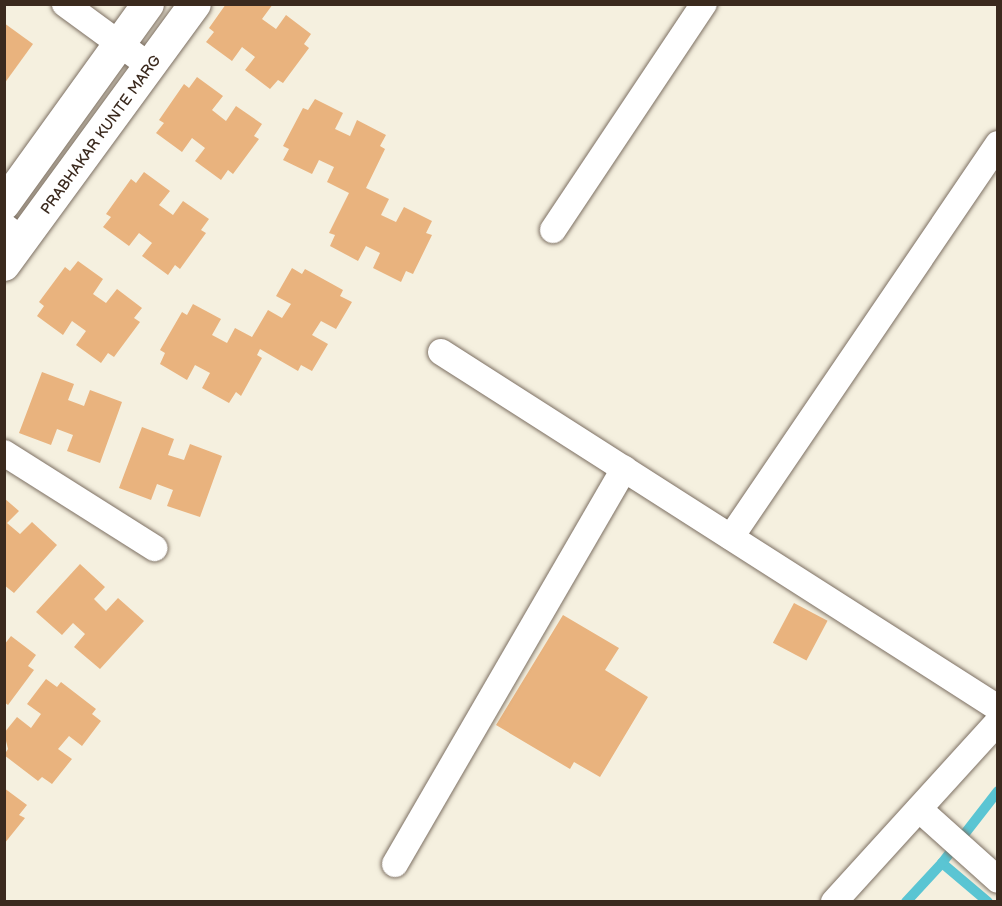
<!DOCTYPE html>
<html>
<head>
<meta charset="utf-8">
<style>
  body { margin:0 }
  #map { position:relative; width:1002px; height:906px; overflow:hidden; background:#f5f0df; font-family:"Balsamiq Sans",sans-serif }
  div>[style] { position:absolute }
  .stream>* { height:10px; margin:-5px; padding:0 5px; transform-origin:5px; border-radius:5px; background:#5ac5d3 }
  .building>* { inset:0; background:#e9b37e; transform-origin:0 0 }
  .roads { filter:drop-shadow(0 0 2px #7c6f62) drop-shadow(0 0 2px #7c6f62) }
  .minor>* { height:26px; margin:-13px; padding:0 13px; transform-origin:13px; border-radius:13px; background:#fff }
  .tertiary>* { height:32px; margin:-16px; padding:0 16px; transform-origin:16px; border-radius:16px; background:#fff }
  span { translate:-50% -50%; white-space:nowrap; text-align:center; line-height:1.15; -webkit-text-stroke:4.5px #fff; paint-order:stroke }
  .street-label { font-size:15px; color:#3b2a1e }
  .frame { position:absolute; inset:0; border:6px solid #3b2a1e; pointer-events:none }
</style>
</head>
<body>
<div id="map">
  <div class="stream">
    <i style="left:942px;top:863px;width:60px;rotate:40.3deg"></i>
    <i style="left:906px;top:902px;width:53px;rotate:-47.3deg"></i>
    <i style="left:942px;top:863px;width:91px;rotate:-52.1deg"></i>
  </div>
  <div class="building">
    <i style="clip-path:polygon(226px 4px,273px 4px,262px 19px,276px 29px,286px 15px,311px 34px,304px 44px,309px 48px,283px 83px,278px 80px,270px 89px,245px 70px,255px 57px,242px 47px,232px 61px,206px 42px,214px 32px,209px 28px)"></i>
    <i style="clip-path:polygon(4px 23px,33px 44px,4px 84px)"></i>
    <i style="clip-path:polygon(197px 77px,223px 96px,212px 110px,226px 121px,236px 106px,262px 124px,254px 136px,259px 139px,233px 174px,228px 170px,221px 180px,195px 161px,205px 148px,192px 138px,182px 152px,156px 133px,164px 123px,159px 120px,184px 84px,189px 88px)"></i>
    <i style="clip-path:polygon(315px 99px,343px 113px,335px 129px,350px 136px,357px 120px,386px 135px,380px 146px,385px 149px,366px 188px,389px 199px,381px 215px,396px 222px,404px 207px,432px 221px,426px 233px,432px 235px,413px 274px,406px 271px,401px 282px,373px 268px,380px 253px,366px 246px,358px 261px,330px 246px,335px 235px,329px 233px,349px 193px,327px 182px,334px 167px,319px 160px,312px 174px,283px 160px,289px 149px,283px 146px,303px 108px,308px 110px)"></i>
    <i style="clip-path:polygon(144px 172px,170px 191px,159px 205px,173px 215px,183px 201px,209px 219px,201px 230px,206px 233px,180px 269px,175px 265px,168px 275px,142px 256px,152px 243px,139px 233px,129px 246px,103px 227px,111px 217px,106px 214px,131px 179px,136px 183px)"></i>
    <i style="clip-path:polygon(78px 261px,103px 279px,93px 294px,106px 303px,117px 289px,142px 308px,134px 318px,140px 322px,114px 357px,108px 353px,101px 363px,76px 345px,86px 331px,72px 321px,63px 335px,37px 316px,44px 306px,39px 302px,65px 267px,70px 271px)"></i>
    <i style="clip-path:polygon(292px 268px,302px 274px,305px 269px,343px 290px,340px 296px,352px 302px,336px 329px,321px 321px,312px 335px,328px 344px,312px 371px,301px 365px,298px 371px,260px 349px,257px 355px,262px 358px,241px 396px,236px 392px,229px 403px,202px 388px,210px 373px,195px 365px,187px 380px,160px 364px,165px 353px,160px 350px,182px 312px,187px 315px,193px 304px,221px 319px,212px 335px,227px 343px,235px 328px,252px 337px,268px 310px,282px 318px,291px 304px,276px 296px)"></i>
    <i style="clip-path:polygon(42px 372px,74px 384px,68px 400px,84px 406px,90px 390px,122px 402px,100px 463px,67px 451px,73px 435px,57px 429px,51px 445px,19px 433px)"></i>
    <i style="clip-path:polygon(142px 427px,174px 439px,168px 455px,184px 460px,190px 444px,222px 456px,200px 517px,167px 506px,173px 490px,157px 484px,151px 500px,119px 488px)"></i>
    <i style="clip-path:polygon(4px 498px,19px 511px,7px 523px,20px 534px,32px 522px,57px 545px,14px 593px,4px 585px)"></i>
    <i style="clip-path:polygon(80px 564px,105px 587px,94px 599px,106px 611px,118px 598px,144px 621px,100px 669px,74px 647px,85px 634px,73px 623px,62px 635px,36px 612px)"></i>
    <i style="left:794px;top:603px;width:38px;height:45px;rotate:28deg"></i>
    <i style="clip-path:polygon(563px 615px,619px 648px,605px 670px,648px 697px,600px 777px,574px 762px,570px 769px,496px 725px)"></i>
    <i style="clip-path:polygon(11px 636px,36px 655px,28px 666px,34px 670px,8px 705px,4px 702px,4px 645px)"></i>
    <i style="clip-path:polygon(46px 679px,57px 687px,61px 682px,96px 709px,92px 714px,101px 721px,82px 746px,69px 736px,58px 749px,72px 759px,52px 784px,42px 777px,38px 781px,4px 755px,8px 749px,4px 733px,17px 717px,31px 728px,41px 714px,27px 704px)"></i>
    <i style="clip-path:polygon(4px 788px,27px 805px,19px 815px,25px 818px,4px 844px)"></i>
  </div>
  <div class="roads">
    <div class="minor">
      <i style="left:65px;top:4px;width:107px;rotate:36.2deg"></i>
      <i style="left:4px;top:226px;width:24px;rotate:38deg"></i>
      <i style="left:553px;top:230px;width:272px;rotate:-56.3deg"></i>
      <i style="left:441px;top:352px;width:661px;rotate:32.58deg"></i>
      <i style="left:4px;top:453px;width:178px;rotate:32.3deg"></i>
      <i style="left:731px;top:537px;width:475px;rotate:-55.8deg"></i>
      <i style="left:919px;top:809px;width:106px;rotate:41.9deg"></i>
      <i style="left:395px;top:864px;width:457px;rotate:-59.9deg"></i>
      <i style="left:834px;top:902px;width:244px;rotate:-47.7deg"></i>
    </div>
    <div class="tertiary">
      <i style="left:4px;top:204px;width:246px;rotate:-54.2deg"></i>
      <i style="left:4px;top:265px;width:323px;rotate:-53.8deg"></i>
    </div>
  </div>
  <div class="street-label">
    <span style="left:101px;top:135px;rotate:-54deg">PRABHAKAR KUNTE MARG</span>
  </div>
  <div class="frame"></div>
</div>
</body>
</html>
